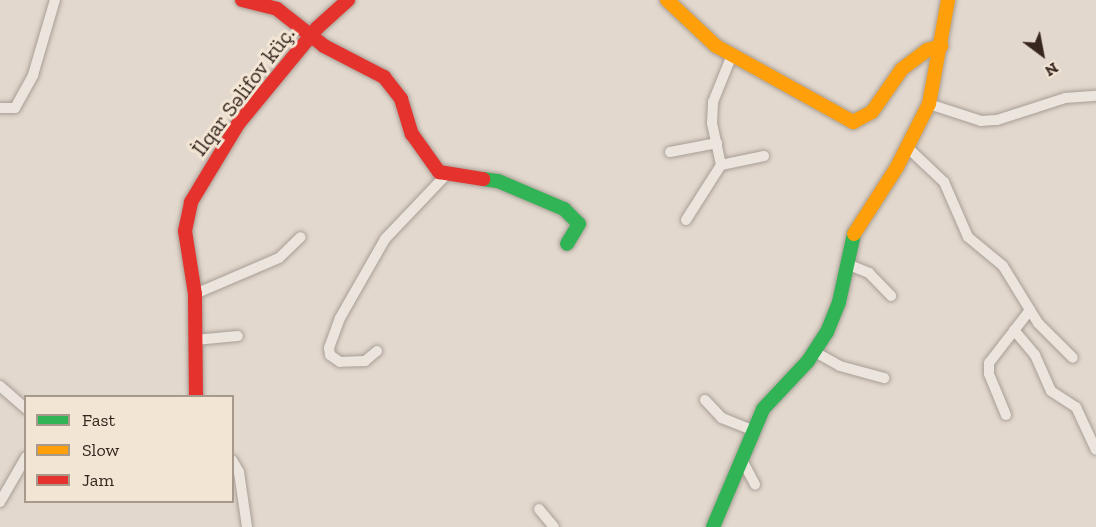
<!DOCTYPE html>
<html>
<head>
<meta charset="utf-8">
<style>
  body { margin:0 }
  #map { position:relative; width:1096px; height:527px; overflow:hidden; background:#e2d8cd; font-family:"Zilla Slab",serif }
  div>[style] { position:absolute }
  .roads { filter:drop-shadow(0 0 2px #a89e96) drop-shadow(0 0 2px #a89e96) }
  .street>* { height:10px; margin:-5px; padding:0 5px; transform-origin:5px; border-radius:5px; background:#ebe5de }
  .fast>* { height:14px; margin:-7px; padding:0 7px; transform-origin:7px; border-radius:7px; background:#30b455 }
  .slow>* { height:14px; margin:-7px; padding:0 7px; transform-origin:7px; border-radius:7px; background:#ff9f0a }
  .jam>* { height:14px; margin:-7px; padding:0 7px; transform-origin:7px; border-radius:7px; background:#e5322d }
  span { translate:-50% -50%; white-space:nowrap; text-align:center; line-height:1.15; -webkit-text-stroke:6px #f3e5d4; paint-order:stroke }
  .street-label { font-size:22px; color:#36261f }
  .legend { position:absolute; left:24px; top:395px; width:210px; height:108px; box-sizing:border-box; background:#f3e5d4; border:2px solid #a7998c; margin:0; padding:8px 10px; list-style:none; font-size:18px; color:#36261f }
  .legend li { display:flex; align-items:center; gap:12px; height:30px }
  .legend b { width:30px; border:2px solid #a7998c }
  .north { position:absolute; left:1012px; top:24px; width:60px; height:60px; -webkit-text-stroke:4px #f3e5d4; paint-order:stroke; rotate:148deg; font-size:16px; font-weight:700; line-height:24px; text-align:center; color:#36261f }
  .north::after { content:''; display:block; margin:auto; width:21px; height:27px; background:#36261f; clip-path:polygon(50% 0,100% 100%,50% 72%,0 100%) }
</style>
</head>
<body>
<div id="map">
  <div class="roads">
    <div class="street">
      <i style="left:929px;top:104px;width:55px;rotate:18.1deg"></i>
      <i style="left:981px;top:121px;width:16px;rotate:-4deg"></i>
      <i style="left:997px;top:120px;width:71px;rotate:-17.9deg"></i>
      <i style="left:1065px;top:98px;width:31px;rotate:-4deg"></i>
      <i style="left:0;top:108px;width:15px"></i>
      <i style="left:15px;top:108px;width:38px;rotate:-61deg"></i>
      <i style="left:33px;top:75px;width:78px;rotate:-73.7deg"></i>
      <i style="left:908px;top:148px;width:50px;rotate:43.4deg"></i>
      <i style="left:944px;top:182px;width:60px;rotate:66.4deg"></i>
      <i style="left:968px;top:237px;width:45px;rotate:39.6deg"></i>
      <i style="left:1003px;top:266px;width:67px;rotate:58.4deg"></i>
      <i style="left:1038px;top:323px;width:49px;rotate:45deg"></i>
      <i style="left:670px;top:152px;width:48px;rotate:-10.8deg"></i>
      <i style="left:721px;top:165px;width:44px;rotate:-11.8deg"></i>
      <i style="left:686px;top:220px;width:65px;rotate:-57.5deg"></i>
      <i style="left:721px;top:165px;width:43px;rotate:-102.1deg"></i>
      <i style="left:712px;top:123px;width:21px;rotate:-87deg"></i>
      <i style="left:713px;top:102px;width:51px;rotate:-68deg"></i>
      <i style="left:847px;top:264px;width:24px;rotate:22deg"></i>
      <i style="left:869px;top:273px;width:32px;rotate:46deg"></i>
      <i style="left:195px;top:294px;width:91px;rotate:-23.2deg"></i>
      <i style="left:279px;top:258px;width:30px;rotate:-44deg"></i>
      <i style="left:1014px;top:330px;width:33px;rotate:50deg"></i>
      <i style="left:1035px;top:355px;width:39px;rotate:66deg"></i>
      <i style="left:1051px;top:391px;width:30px;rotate:33deg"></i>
      <i style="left:1076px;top:407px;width:47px;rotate:65.1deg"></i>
      <i style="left:195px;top:340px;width:43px;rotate:-5.3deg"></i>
      <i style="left:377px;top:351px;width:16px;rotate:140deg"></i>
      <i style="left:365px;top:361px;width:25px;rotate:178deg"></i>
      <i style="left:340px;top:362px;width:12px;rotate:-145deg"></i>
      <i style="left:330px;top:355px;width:7px;rotate:-98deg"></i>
      <i style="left:329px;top:348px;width:32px;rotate:-70deg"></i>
      <i style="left:340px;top:318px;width:91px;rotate:-60.3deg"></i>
      <i style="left:385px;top:239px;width:88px;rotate:-46.4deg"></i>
      <i style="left:815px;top:352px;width:29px;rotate:29deg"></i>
      <i style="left:840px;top:366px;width:46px;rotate:15.3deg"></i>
      <i style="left:0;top:386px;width:35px;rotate:41deg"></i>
      <i style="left:705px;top:400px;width:25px;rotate:47deg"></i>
      <i style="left:722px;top:418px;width:32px;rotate:22deg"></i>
      <i style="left:1006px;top:415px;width:44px;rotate:-112.5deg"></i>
      <i style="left:989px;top:374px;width:11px;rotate:-90deg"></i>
      <i style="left:989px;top:363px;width:67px;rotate:-52.3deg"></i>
      <i style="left:741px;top:458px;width:30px;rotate:62deg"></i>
      <i style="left:232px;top:460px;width:14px;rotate:60deg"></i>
      <i style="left:239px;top:472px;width:56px;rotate:81.7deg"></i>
      <i style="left:0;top:502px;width:52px;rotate:-60deg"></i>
      <i style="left:539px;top:509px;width:23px;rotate:50deg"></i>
    </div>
    <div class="fast">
      <i style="left:483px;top:179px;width:15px;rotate:8deg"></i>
      <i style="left:498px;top:181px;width:72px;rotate:23deg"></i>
      <i style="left:564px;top:209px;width:21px;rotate:45deg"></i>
      <i style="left:579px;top:224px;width:23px;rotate:121deg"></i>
      <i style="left:713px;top:527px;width:128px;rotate:-67deg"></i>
      <i style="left:763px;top:409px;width:66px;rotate:-46.8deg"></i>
      <i style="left:808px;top:361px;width:35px;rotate:-57deg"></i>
      <i style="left:827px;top:332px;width:32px;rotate:-68deg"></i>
      <i style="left:839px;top:302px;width:70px;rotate:-77.6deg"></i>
    </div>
    <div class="slow">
      <i style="left:667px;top:0;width:67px;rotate:43.2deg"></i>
      <i style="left:716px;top:46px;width:157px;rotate:29deg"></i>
      <i style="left:853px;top:122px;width:21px;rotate:-28deg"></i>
      <i style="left:872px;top:112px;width:52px;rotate:-55.1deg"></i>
      <i style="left:902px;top:69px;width:31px;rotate:-37deg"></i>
      <i style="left:927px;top:50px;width:15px;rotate:-16deg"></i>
      <i style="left:854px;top:234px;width:80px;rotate:-57.3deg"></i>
      <i style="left:897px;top:167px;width:71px;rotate:-63.1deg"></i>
      <i style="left:929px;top:104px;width:106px;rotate:-79.6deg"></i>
    </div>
    <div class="jam">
      <i style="left:242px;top:0;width:36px;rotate:14deg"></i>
      <i style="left:277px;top:9px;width:60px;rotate:38.2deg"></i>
      <i style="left:324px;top:46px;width:68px;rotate:27.3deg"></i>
      <i style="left:384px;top:77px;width:28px;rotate:52deg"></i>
      <i style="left:401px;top:99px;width:37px;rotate:73deg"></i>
      <i style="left:412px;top:134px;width:47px;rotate:54.6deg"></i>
      <i style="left:439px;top:172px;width:45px;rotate:9deg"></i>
      <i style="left:196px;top:396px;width:102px;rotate:-90.6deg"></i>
      <i style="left:195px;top:294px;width:64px;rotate:-99deg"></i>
      <i style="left:185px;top:231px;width:30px;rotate:-78deg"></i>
      <i style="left:191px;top:202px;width:91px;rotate:-58.9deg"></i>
      <i style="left:238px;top:124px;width:124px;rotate:-50.5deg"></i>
      <i style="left:317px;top:28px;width:42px;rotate:-42.1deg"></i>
    </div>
  </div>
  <div class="street-label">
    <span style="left:243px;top:91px;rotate:-53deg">İlqar Səlifov küç.</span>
  </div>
  <ul class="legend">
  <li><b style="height:8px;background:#30b455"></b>Fast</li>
  <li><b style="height:8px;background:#ff9f0a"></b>Slow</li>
  <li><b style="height:8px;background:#e5322d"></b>Jam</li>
  </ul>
  <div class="north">N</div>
</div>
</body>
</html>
